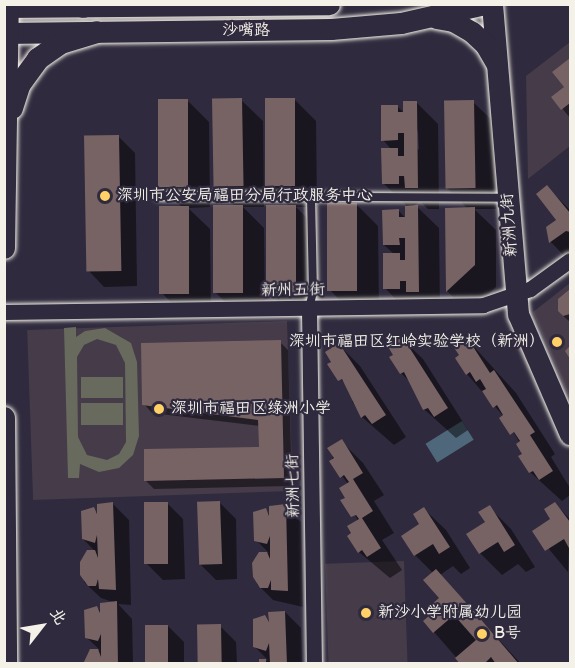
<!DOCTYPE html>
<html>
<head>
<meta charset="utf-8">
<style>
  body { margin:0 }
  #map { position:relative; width:575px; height:668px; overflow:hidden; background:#2f2a3d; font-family:"Balsamiq Sans","LXGW WenKai TC",sans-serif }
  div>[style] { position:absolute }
  .built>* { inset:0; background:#453b49; transform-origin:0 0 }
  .green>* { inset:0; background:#676a5c; transform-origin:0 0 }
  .water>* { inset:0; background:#4f677a; transform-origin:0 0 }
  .shadow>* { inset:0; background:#0007 }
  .building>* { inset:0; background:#776264; transform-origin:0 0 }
  .roads { filter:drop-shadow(0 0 2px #f4f1e8) drop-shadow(0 0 2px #f4f1e8) }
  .lane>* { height:8px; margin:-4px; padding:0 4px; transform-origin:4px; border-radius:4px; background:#2f2a3d }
  .street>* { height:15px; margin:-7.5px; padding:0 7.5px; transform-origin:7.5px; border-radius:7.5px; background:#2f2a3d }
  .secondary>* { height:21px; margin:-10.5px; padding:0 10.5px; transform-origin:10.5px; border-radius:10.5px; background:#2f2a3d }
  .primary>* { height:22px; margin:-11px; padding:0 11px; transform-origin:11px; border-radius:11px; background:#2f2a3d }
  .dots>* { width:16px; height:16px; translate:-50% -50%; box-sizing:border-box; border:3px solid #2f2a3d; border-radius:50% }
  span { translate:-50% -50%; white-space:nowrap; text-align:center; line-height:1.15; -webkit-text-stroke:4.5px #2f2a3d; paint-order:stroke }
  .street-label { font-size:16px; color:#f4f1e8 }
  .poi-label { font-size:16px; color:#f4f1e8 }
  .left { translate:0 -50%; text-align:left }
  .right { translate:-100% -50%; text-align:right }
  .frame { position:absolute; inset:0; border:6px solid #f4f1e8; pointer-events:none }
  .north { position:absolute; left:12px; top:596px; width:60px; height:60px; -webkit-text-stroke:4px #2f2a3d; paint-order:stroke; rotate:59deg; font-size:16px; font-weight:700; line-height:24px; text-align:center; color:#f4f1e8 }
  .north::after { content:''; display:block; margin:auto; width:21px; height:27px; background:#f4f1e8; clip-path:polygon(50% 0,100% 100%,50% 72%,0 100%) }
</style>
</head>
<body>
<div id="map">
  <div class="built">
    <i style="clip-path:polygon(570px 42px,570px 146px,528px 179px,526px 76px)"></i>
    <i style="clip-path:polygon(570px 283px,570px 399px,533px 312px)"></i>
    <i style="left:287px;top:321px;width:170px;height:260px;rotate:88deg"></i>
    <i style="left:404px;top:561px;width:102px;height:79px;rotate:88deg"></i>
  </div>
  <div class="green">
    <i style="clip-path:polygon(evenodd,76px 327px,76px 337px,85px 331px,105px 328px,131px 343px,137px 362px,139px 436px,133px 455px,119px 468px,99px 472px,80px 464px,79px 478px,68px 478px,64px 328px,76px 327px,97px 339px,116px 345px,125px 363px,126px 442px,119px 454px,107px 460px,87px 455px,78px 437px,77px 357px,84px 345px,97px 339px)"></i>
    <i style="left:123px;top:377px;width:21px;height:42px;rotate:90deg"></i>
    <i style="left:81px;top:403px;width:42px;height:22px"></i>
  </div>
  <div class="water">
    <i style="left:462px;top:421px;width:22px;height:43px;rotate:58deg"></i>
  </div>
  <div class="shadow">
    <i style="clip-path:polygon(570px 60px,570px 118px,553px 97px,566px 87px,555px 72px)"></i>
    <i style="clip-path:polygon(294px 99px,316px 121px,317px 207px,296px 207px,317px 228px,318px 313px,290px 314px,269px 292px,289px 206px,268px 185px)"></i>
    <i style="clip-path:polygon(187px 100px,209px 122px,210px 207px,188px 208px,210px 229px,211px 314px,183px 315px,162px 293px,182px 207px,161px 186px)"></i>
    <i style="clip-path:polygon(241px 100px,263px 121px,264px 207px,243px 207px,264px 228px,265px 314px,237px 314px,216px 293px,236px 207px,215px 186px)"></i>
    <i style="clip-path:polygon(evenodd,416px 102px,438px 124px,439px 209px,428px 209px,420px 201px,415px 205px,439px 228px,440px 313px,406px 310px,385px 288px,394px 254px,384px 245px,399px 211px,406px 219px,406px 205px,383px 183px,392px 150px,383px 140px,397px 106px,405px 114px,416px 102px,415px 128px,418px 131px,419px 150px,416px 147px,415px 128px)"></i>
    <i style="clip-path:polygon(473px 102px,495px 123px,496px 209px,474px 209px,496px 230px,496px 287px,469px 313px,447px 291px,446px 209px,468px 209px,447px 188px)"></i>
    <i style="clip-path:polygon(119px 137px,135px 153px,137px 286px,104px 287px,88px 270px)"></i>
    <i style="clip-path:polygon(547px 187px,570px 210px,570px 262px,551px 242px,548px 228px,558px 220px)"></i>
    <i style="clip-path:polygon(356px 204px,378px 226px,379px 311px,351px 312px,330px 290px)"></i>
    <i style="clip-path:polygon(570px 291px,570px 322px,561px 314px,559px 299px)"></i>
    <i style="clip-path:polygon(401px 338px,423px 359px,468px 430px,456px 438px,425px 410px,412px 384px,401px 373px,395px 355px)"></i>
    <i style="clip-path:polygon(467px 339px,516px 393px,555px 454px,551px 457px,570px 488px,570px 495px,562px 501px,530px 472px,520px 443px,504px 417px,467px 374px,461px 356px)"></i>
    <i style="clip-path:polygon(280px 342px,288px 350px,292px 486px,154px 489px,146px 481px,260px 448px,260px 426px,152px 413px,144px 404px)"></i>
    <i style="clip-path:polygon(339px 345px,360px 366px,406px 437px,394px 445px,362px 417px,352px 401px,357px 398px,329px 365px)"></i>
    <i style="clip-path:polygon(341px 441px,363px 463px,384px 495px,374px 501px,394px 533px,382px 540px,402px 570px,390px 578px,359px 552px,358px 521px,347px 498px,348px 484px,331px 461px)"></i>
    <i style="clip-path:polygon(167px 503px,183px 519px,185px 579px,163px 580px,147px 564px)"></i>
    <i style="clip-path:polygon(220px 503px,236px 519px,237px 579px,216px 580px,200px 564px)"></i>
    <i style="clip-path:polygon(113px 504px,129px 520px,131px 605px,118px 604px,132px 619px,133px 664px,87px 664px,87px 655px,100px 650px,86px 637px,96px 607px,102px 612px,116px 603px,101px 598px,84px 582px,84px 562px,88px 552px,96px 552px,83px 539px,93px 508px,98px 514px)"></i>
    <i style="clip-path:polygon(555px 504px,570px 519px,568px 572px,534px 531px,552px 519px)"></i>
    <i style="clip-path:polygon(285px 505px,301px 522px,303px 607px,273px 600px,257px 584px,256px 564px,260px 553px,269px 553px,256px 540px,265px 510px,270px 515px)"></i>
    <i style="clip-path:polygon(489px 507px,511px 529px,535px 567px,526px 572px,518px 564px,502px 575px,480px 553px,468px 534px,487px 522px)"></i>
    <i style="clip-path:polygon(424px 509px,446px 530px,470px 568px,461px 574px,453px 566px,440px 575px,521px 664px,462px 664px,434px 632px,432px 615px,441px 598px,433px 573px,415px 555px)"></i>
    <i style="clip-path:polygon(285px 612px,301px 628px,302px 664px,260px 664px,268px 660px,255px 647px,265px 617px,270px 622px)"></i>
    <i style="clip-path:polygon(168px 626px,184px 642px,184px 664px,147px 664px)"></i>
    <i style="clip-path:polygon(220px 626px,236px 642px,237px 664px,200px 664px)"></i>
  </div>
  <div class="building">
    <i style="clip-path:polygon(570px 58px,570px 103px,561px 110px,551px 97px,564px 87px,552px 72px)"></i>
    <i style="left:242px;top:98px;width:88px;height:30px;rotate:89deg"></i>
    <i style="left:265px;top:98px;width:30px;height:88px"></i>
    <i style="left:158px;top:99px;width:30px;height:88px"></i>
    <i style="left:474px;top:100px;width:88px;height:30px;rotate:89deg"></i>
    <i style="clip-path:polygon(403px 101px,417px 101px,418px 188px,405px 188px,404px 176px,399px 176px,399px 184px,382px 184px,381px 148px,398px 148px,398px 156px,404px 156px,404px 133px,398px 133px,398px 140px,381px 141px,381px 105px,398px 105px,398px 112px,403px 112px)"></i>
    <i style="left:119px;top:135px;width:136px;height:35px;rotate:89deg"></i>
    <i style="clip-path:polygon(547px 185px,570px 213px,570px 232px,566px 231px,549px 243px,546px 227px,556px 220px,536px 194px)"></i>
    <i style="left:327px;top:203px;width:30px;height:88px"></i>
    <i style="left:213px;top:205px;width:30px;height:88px"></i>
    <i style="left:266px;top:205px;width:30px;height:88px"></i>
    <i style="clip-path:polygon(418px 205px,419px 292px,406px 292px,406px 281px,400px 281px,400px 289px,383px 289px,383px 253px,400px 253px,400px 260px,405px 260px,405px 238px,399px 238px,400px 245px,383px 245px,382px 210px,399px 209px,399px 217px,405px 217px,405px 206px)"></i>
    <i style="left:159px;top:206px;width:30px;height:88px"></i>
    <i style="clip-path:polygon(475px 207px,475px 265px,446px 292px,445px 208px)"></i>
    <i style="clip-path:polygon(570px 289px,570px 314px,563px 316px,558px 311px,558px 299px)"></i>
    <i style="clip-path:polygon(402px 336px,448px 408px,434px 417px,428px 408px,423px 410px,404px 372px,400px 374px,389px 357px,393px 355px,387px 345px)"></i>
    <i style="clip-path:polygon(467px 337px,490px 373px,494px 370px,535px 432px,530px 435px,553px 471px,539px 480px,533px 471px,529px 473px,518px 456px,522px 454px,516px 444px,520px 441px,514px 432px,510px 435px,499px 418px,503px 415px,497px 405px,493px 408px,482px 391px,486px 389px,480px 379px,476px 382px,470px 372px,466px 375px,455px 358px,459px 355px,453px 346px)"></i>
    <i style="clip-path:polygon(281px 340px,284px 478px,144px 481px,144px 449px,259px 447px,258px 420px,142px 405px,141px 343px)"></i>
    <i style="clip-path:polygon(339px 343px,386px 415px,372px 424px,365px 415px,361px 418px,342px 379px,338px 381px,327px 364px,331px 362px,325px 352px)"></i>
    <i style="clip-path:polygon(570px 346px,570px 359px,565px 351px)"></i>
    <i style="clip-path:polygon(342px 439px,363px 473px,353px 479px,373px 511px,362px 518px,381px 548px,367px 557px,362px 550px,358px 553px,347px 536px,351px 533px,347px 526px,359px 519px,356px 515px,351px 517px,340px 500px,345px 498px,339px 488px,349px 482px,344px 475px,340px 478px,329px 461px,334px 458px,327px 448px)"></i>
    <i style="left:220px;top:501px;width:63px;height:23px;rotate:88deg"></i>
    <i style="clip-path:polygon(113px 502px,116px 590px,99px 589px,98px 579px,96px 586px,88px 586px,80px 575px,80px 562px,87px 550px,95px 550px,98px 558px,97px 535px,95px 543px,82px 539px,81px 511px,94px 507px,97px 514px,97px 504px)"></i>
    <i style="left:144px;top:502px;width:24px;height:62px"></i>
    <i style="clip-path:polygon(555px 502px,570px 522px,570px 550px,564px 539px,545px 551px,532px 531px,550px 519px,544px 509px)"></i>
    <i style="clip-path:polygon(286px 504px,288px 591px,271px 590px,271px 580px,268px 588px,260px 588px,253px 577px,252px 563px,259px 552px,267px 552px,270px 559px,270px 536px,267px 544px,254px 541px,253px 512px,266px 508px,269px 516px,269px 506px)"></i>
    <i style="clip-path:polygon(490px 505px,515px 545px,504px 552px,498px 542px,479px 554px,466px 534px,485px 522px,478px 512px)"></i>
    <i style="clip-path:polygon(424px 507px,450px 547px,439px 554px,433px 544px,414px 556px,401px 536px,419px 524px,413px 514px)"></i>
    <i style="clip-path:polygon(436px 569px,478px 616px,519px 664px,496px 664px,491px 657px,484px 664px,460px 664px,455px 658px,476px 640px,454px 615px,433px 633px,423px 621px,430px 615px,425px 610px,439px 598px,423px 580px)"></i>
    <i style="clip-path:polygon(117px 601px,118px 664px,83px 664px,90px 649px,98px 649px,101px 657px,101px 634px,98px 641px,85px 638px,84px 610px,97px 606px,100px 613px,100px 603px)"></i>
    <i style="clip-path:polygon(285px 611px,287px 664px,270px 664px,269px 643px,266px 651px,253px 647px,253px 619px,265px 615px,269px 622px,268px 612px)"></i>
    <i style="left:221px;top:624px;width:40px;height:24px;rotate:89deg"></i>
    <i style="left:145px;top:625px;width:23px;height:39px"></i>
    <i style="left:259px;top:659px;width:7px;height:5px"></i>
  </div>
  <div class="roads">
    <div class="lane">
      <i style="left:159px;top:196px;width:347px;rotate:0.3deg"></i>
      <i style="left:309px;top:309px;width:17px;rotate:-77deg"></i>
      <i style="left:313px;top:292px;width:95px;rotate:-91.2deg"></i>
    </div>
    <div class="street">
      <i style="left:309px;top:309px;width:355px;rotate:89.2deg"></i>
      <i style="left:4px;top:312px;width:479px;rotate:-0.8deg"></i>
      <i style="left:483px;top:305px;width:50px;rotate:-18.8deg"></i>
      <i style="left:530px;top:289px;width:49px;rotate:-35.9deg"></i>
    </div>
    <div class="secondary">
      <i style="left:492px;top:4px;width:311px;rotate:85.2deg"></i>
      <i style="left:518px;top:314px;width:131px;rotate:66.6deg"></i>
      <i style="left:4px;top:7px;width:325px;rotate:-0.5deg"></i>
      <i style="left:436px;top:18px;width:17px;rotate:10deg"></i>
      <i style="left:453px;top:21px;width:22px;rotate:30deg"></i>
      <i style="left:472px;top:32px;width:18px;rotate:43deg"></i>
      <i style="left:485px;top:44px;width:22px;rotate:60deg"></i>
      <i style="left:4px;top:33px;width:327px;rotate:-0.7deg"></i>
      <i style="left:331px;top:29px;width:70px;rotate:-4.9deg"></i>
      <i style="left:401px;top:23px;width:86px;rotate:-12.7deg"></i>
    </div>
    <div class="primary">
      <i style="left:73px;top:4px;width:11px;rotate:15deg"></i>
      <i style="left:12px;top:108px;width:25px;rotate:-72deg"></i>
      <i style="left:20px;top:84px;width:31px;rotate:-54deg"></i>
      <i style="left:38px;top:59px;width:28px;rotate:-35deg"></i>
      <i style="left:61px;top:43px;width:37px;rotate:-17deg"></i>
      <i style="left:4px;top:248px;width:244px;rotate:-89.1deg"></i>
      <i style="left:4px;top:418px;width:246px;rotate:89.5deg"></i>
    </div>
  </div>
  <div class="dots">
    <i style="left:105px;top:196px;background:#ffd166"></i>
    <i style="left:557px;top:342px;background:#ffd166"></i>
    <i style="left:159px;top:409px;background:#ffd166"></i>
    <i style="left:366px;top:613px;background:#ffd166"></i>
    <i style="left:482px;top:634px;background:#ffd166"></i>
  </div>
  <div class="street-label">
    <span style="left:246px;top:31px">沙嘴路</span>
    <span style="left:510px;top:225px;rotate:-94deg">新洲九街</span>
    <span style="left:293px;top:291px;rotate:-1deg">新州五街</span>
    <span style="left:294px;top:486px;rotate:-91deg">新洲七街</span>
  </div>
  <div class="poi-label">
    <span class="left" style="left:117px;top:196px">深圳市公安局福田分局行政服务中心</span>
    <span class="right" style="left:545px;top:342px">深圳市福田区红岭实验学校（新洲）</span>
    <span class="left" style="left:171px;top:409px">深圳市福田区绿洲小学</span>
    <span class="left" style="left:378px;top:613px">新沙小学附属幼儿园</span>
    <span class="left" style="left:494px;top:634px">B号</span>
  </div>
  <div class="frame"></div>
  <div class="north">北</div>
</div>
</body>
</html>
